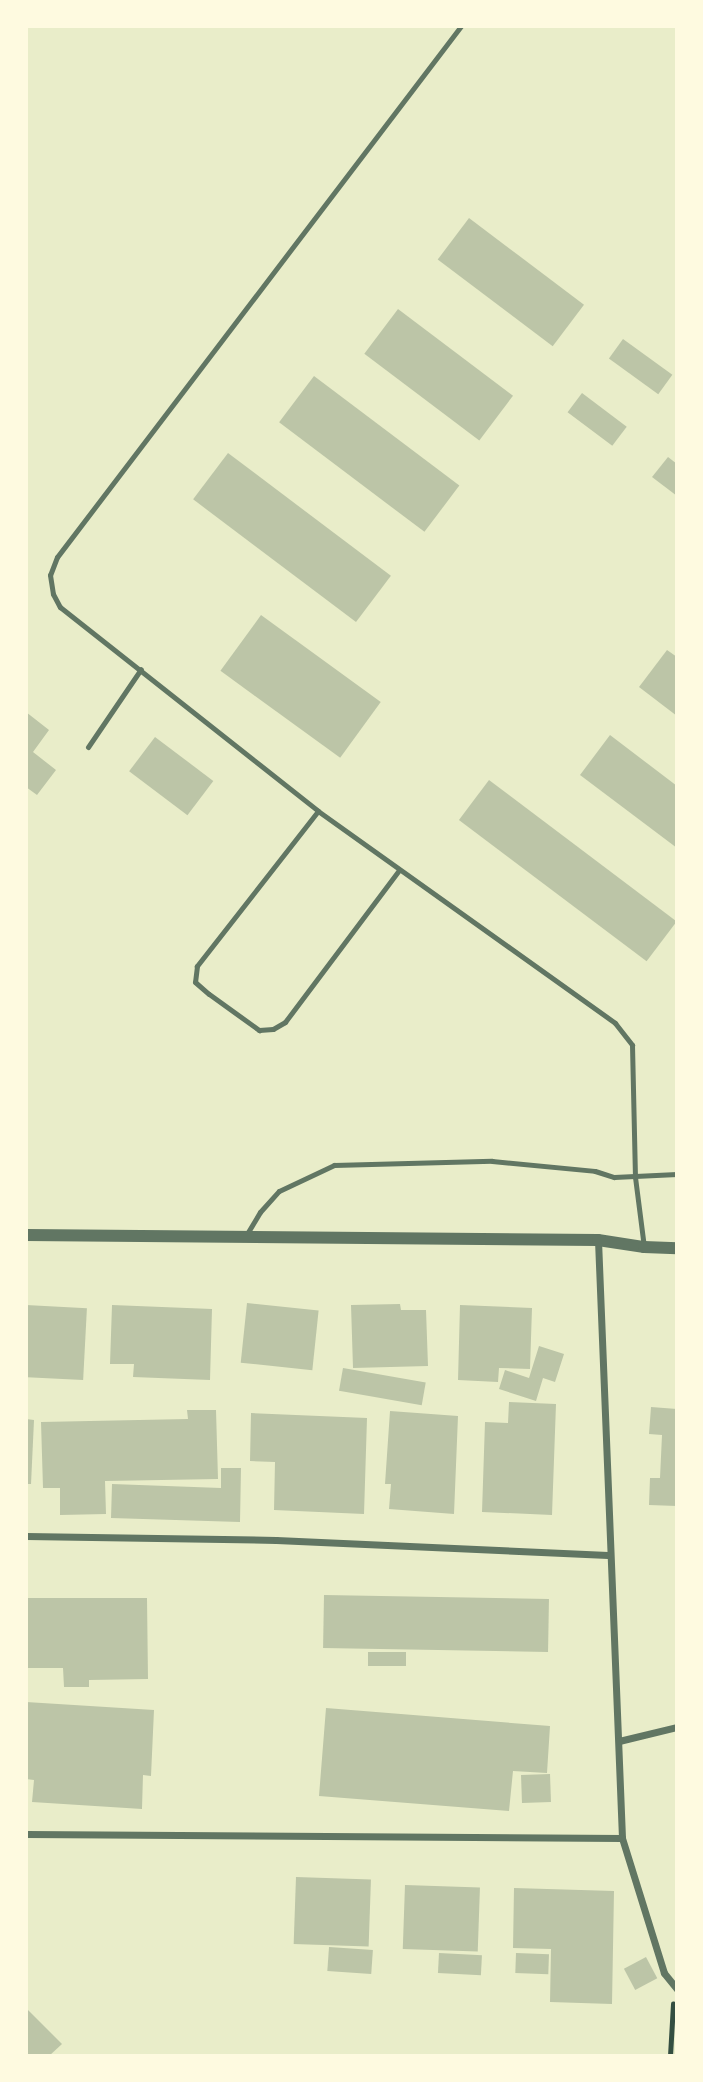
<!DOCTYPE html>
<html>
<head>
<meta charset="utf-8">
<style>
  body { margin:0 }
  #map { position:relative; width:703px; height:2082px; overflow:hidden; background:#e9edc9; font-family:"Nunito Sans",sans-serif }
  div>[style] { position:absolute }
  .building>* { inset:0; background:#bcc5a7; transform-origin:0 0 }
  .path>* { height:4.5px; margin:-2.25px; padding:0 2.25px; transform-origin:2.25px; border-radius:2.25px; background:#344e41 }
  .service>* { height:5px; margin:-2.5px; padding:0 2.5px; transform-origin:2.5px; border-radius:2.5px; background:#617663 }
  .minor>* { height:7px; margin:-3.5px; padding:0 3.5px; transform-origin:3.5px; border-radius:3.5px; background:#617663 }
  .tertiary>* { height:12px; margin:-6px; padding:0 6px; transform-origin:6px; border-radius:6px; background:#617663 }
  span { translate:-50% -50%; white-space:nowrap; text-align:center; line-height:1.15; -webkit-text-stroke:5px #fefae0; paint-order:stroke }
  .frame { position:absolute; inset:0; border:28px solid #fefae0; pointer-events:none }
</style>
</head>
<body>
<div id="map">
  <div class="building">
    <i style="left:469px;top:218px;width:144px;height:52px;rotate:37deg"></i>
    <i style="left:398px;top:309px;width:144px;height:56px;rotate:37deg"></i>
    <i style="left:623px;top:339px;width:61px;height:24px;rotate:36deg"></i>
    <i style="left:314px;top:376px;width:182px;height:58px;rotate:37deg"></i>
    <i style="left:582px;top:393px;width:56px;height:24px;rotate:37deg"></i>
    <i style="left:228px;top:453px;width:204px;height:58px;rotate:37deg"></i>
    <i style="clip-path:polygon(668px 457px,677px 464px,677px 496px,652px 477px)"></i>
    <i style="left:261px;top:615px;width:148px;height:69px;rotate:36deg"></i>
    <i style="clip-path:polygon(667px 650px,677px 657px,677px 716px,639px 687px)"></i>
    <i style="clip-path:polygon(26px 712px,49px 730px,33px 752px,56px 770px,37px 795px,26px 787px)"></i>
    <i style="clip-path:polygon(610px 735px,677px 786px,677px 848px,580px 775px)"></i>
    <i style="left:155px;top:737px;width:73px;height:43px;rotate:37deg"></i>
    <i style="left:489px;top:780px;width:235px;height:50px;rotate:37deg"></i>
    <i style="left:247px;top:1303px;width:72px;height:60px;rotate:6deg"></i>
    <i style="clip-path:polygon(400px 1304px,401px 1310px,426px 1310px,428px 1366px,353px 1368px,351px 1305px)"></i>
    <i style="left:26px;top:1305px;width:61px;height:72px;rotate:3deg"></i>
    <i style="clip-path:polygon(112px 1305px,212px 1309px,210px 1380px,133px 1377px,134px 1364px,110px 1364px)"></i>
    <i style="clip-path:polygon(460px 1305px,532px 1308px,530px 1369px,499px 1368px,498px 1382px,458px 1380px)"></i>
    <i style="clip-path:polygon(539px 1346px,564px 1354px,555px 1382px,543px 1378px,536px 1401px,499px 1389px,505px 1370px,529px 1378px)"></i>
    <i style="left:343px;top:1368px;width:84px;height:23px;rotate:10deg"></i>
    <i style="clip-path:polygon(509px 1402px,556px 1404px,552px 1515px,482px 1512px,485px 1422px,508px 1423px)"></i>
    <i style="clip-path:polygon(651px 1407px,677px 1409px,677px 1506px,649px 1505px,650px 1478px,660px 1478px,662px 1435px,649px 1434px)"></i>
    <i style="clip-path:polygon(187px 1410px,216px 1410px,218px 1479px,105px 1481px,106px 1514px,60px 1515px,60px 1488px,43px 1488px,41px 1422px,188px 1419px)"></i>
    <i style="clip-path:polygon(390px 1411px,458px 1416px,454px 1514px,389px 1509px,391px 1484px,385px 1484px)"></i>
    <i style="clip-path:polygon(251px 1413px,367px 1418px,364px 1514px,274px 1510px,275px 1462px,250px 1461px)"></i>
    <i style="clip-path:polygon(26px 1419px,34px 1420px,31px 1484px,26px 1484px)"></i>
    <i style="clip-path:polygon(221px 1468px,241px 1468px,240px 1522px,111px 1518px,112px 1484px,221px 1488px)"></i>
    <i style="left:324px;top:1595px;width:225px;height:53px;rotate:1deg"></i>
    <i style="clip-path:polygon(26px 1598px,147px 1598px,148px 1679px,89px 1680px,89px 1687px,64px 1687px,63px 1668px,26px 1668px)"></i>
    <i style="left:368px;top:1652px;width:38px;height:14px"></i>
    <i style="clip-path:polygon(26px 1702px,154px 1710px,151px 1776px,143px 1775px,142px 1809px,32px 1802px,34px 1780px,26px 1779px)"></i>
    <i style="clip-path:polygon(326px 1708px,550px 1726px,547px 1773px,513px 1771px,509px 1811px,319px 1796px)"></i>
    <i style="left:550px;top:1774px;width:28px;height:29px;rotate:88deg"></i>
    <i style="left:296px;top:1877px;width:75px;height:67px;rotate:2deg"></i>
    <i style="left:405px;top:1885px;width:75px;height:64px;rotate:2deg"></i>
    <i style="clip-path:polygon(514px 1888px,614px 1891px,612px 2004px,550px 2002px,551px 1949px,513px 1948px)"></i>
    <i style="left:329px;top:1947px;width:44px;height:24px;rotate:4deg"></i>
    <i style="left:439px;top:1953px;width:43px;height:20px;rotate:3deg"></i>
    <i style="left:516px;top:1953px;width:33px;height:20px;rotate:2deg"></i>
    <i style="left:646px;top:1957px;width:24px;height:25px;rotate:62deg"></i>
    <i style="clip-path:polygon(26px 2008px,62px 2044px,49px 2056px,26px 2056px)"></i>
  </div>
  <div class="path">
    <i style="left:670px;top:2056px;width:52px;rotate:-86.7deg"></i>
  </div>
  <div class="service">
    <i style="left:461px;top:26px;width:667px;rotate:127.26deg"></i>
    <i style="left:57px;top:557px;width:19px;rotate:111deg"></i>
    <i style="left:50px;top:575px;width:19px;rotate:81deg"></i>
    <i style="left:53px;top:594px;width:15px;rotate:62deg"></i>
    <i style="left:60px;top:607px;width:329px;rotate:38.3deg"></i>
    <i style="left:318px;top:811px;width:365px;rotate:35.5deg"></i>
    <i style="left:615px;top:1023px;width:28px;rotate:52deg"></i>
    <i style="left:632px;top:1045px;width:132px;rotate:88.7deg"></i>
    <i style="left:635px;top:1177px;width:71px;rotate:82.7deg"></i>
    <i style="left:88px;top:747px;width:94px;rotate:-55.8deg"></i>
    <i style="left:318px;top:811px;width:197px;rotate:128deg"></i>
    <i style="left:197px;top:966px;width:16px;rotate:97deg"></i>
    <i style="left:195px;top:982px;width:18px;rotate:41deg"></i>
    <i style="left:209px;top:994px;width:62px;rotate:35.8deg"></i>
    <i style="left:259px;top:1030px;width:14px;rotate:-4deg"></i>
    <i style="left:273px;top:1029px;width:14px;rotate:-30deg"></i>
    <i style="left:285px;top:1022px;width:190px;rotate:-53.1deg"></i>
    <i style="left:245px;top:1237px;width:29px;rotate:-59deg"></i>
    <i style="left:260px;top:1212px;width:28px;rotate:-48deg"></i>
    <i style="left:279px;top:1191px;width:61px;rotate:-25.3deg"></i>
    <i style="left:334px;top:1165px;width:158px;rotate:-1.5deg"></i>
    <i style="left:492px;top:1161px;width:103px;rotate:5.5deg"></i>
    <i style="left:595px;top:1171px;width:20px;rotate:18deg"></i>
    <i style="left:614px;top:1177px;width:63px;rotate:-2.7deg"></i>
  </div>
  <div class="minor">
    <i style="left:598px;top:1240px;width:598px;rotate:87.7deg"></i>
    <i style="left:622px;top:1838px;width:141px;rotate:72.7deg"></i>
    <i style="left:664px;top:1973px;width:21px;rotate:51deg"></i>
    <i style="left:26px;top:1536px;width:250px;rotate:0.9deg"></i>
    <i style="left:276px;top:1540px;width:332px;rotate:2.6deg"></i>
    <i style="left:619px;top:1741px;width:60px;rotate:-13.6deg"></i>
    <i style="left:26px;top:1834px;width:596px;rotate:0.38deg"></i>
  </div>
  <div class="tertiary">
    <i style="left:26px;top:1235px;width:572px;rotate:0.5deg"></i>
    <i style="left:598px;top:1240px;width:47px;rotate:8.7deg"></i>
    <i style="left:644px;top:1247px;width:33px;rotate:2deg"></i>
  </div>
  <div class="frame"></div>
</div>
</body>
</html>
